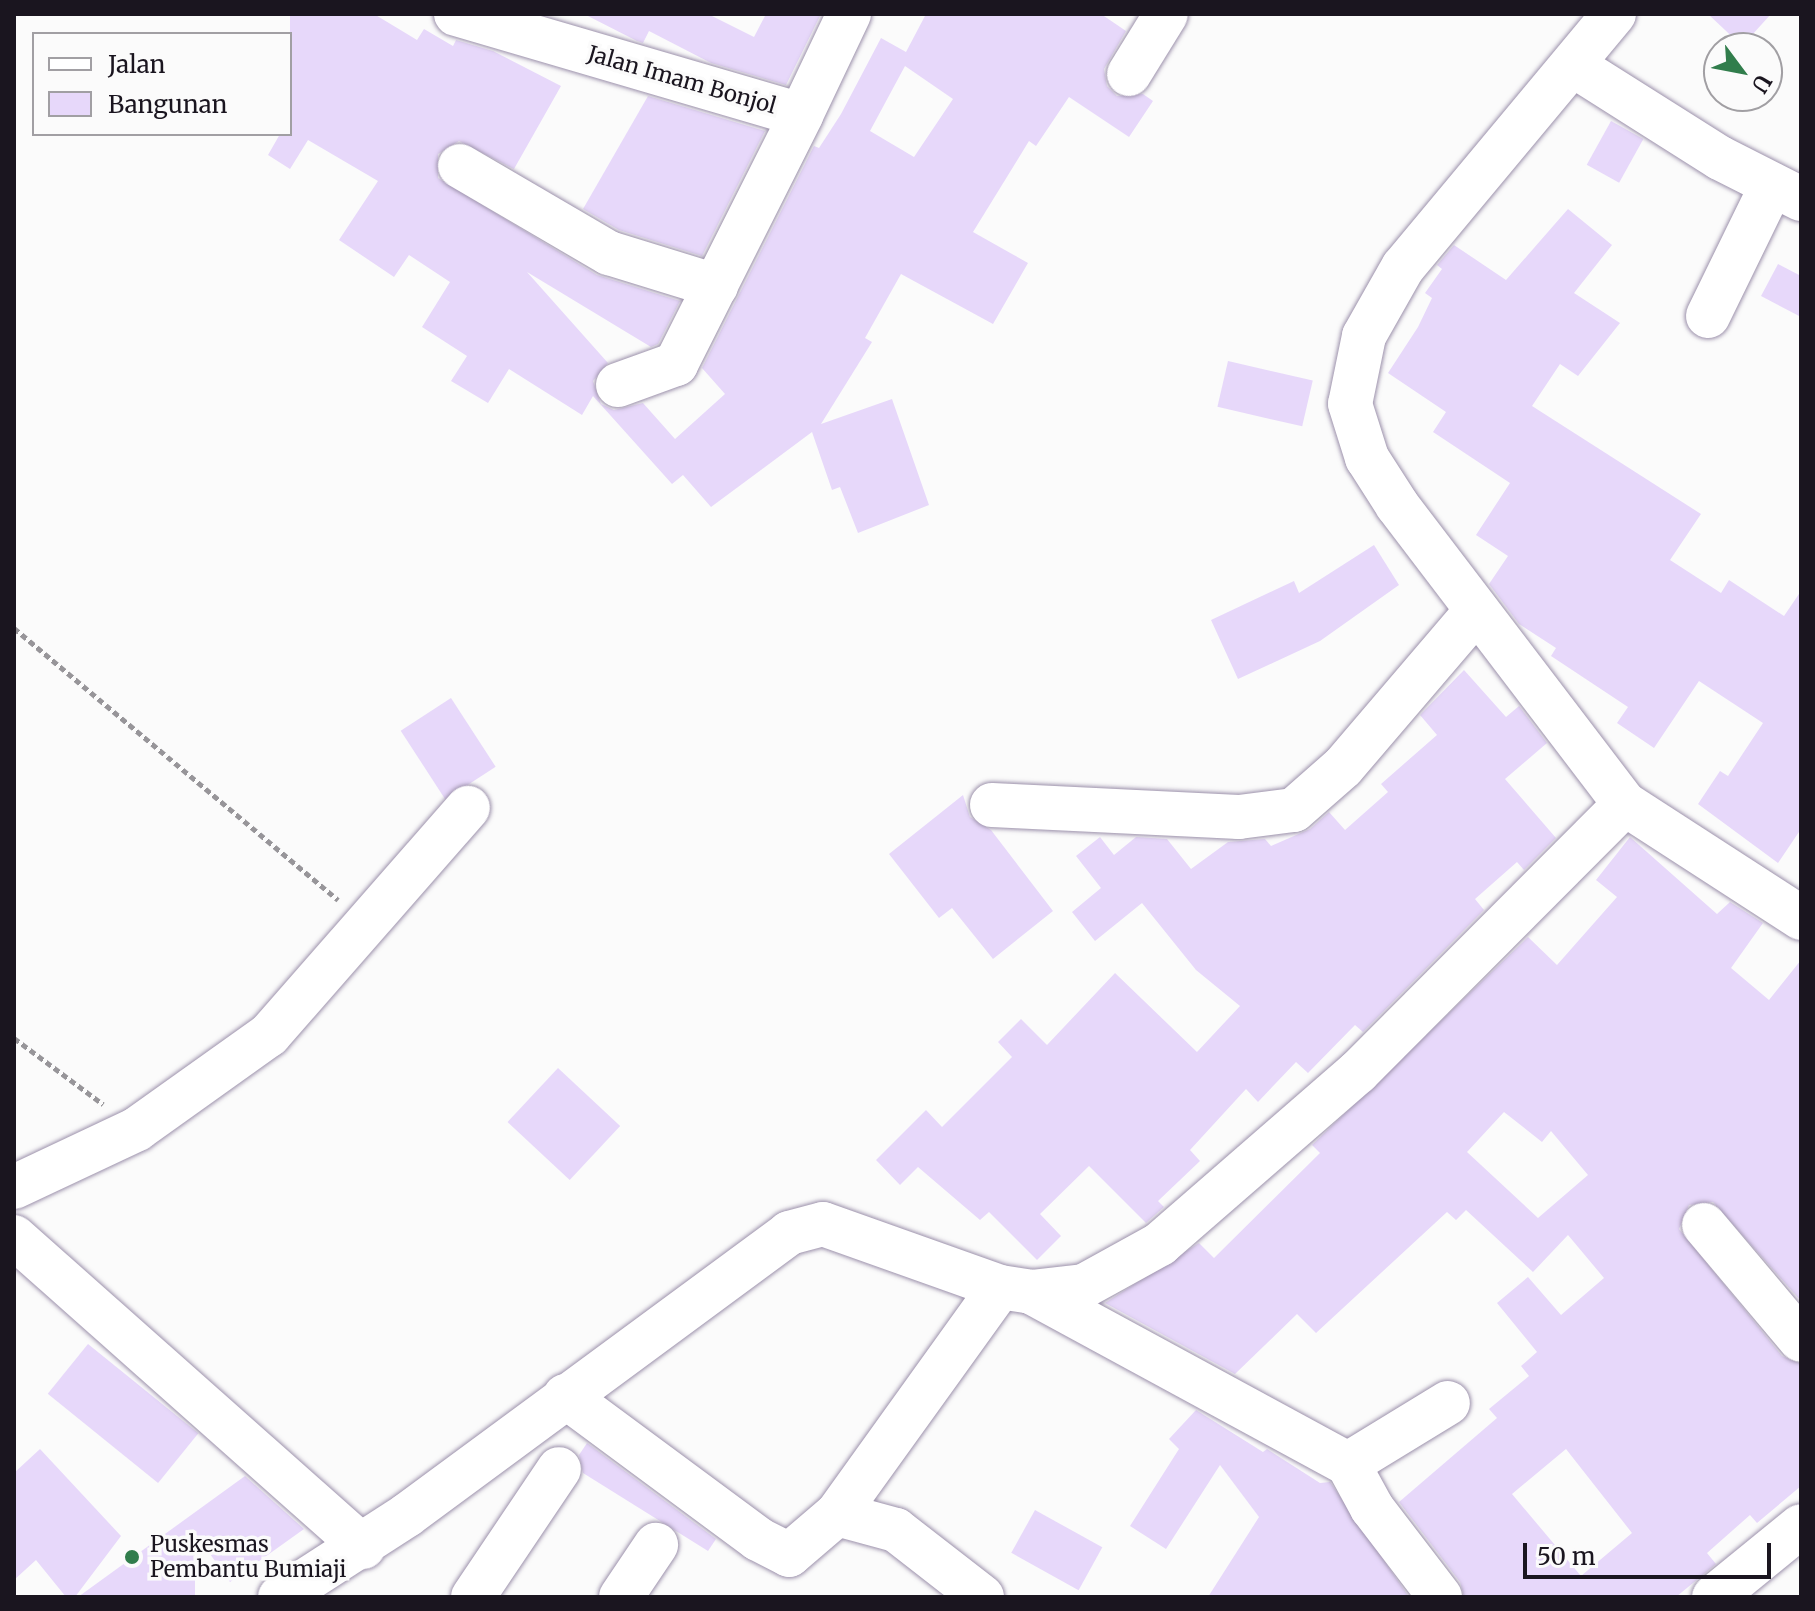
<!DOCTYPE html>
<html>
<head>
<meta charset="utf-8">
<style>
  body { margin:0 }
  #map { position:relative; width:1815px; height:1611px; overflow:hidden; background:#fbfbfb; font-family:Merriweather,serif }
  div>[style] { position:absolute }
  .building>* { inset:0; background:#e7d8fa; transform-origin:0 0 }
  .path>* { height:5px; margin-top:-2.5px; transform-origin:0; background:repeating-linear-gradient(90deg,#979599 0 6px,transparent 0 10px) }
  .roads { filter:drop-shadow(0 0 2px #9c91ab) drop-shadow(0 0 2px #9c91ab) }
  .minor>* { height:44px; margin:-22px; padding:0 22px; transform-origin:22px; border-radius:22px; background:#fff }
  .dots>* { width:22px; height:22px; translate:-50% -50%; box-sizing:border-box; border:4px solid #fbfbfb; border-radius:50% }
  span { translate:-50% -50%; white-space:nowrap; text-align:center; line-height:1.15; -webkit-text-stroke:7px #fbfbfb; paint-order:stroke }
  .street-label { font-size:22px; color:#1a151f }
  .poi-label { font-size:22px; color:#1a151f }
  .left { translate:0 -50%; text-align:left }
  .frame { position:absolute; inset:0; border:16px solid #1a151f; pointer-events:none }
  .legend { position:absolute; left:32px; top:32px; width:260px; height:104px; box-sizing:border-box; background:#fbfbfb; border:2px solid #a19fa3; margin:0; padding:10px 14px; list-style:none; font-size:24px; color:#1a151f }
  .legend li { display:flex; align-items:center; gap:16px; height:40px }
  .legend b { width:40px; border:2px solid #a19fa3 }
  .north { position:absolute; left:1703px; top:32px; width:80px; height:80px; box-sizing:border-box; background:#fbfbfb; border:2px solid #a19fa3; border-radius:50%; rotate:122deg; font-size:22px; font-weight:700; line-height:32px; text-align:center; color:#1a151f }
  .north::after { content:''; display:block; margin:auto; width:28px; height:36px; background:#317d4c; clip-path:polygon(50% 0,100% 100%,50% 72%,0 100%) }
  .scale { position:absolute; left:1523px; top:1543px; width:248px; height:36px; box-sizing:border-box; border:4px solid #1a151f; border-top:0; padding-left:10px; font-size:24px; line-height:28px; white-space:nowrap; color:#1a151f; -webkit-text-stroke:6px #fbfbfb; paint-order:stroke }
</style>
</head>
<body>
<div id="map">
  <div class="building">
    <i style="clip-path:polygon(evenodd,290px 14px,374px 14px,417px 40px,424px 29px,453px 46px,456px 40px,493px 51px,561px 86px,514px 169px,459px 141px,438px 154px,438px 178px,597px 275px,680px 301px,658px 344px,651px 347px,527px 272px,608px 363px,593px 381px,601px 404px,614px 410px,643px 403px,675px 439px,725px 394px,702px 368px,814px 146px,819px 148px,841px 114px,881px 38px,906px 52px,926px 14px,1101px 14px,1126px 31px,1104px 69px,1107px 86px,1117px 96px,1143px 94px,1153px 101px,1129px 137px,1069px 97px,1036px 146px,1029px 141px,973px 232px,1028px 263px,993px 324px,901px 274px,865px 338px,872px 342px,821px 424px,892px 399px,929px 505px,858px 533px,840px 487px,832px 490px,812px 432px,711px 507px,683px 475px,672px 484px,593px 396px,582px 415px,509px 369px,488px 403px,451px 381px,467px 356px,422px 327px,450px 282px,409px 255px,394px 277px,339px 240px,378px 181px,308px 140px,290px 169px,268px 155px,280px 134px,290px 134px,290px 14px,905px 66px,953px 99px,914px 157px,870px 131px,905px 66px)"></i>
    <i style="clip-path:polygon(584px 14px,708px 14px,754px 37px,766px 14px,821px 14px,786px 85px,711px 63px,649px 31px,643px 43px,637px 41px)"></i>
    <i style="clip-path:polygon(1708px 14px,1771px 14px,1742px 46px)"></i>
    <i style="clip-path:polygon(648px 96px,765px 131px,702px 256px,619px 230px,583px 209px)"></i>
    <i style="left:1611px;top:121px;width:37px;height:50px;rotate:29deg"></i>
    <i style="clip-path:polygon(1568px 209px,1612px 245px,1574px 293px,1620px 323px,1578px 376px,1560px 364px,1532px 406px,1701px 514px,1670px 560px,1721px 593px,1729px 580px,1784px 616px,1801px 591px,1801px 829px,1778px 863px,1698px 804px,1720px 771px,1728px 776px,1763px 723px,1699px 681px,1654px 748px,1617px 723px,1628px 707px,1551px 656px,1556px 648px,1519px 624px,1489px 584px,1508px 556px,1476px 535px,1510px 483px,1433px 432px,1446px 412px,1388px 373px,1418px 327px,1432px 298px,1425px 293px,1442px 269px,1437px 265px,1454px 245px,1506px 280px)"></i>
    <i style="clip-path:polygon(1778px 264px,1801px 276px,1801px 317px,1761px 296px)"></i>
    <i style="left:1228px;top:361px;width:87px;height:47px;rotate:13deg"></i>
    <i style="clip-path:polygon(1374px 545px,1399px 585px,1320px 641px,1238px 679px,1211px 620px,1294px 581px,1299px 593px)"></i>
    <i style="clip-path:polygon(1464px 670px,1506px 717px,1519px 706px,1547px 743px,1505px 779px,1556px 838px,1524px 870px,1517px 862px,1475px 899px,1484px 910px,1363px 1032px,1355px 1025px,1308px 1073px,1296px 1062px,1258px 1102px,1246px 1089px,1190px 1150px,1200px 1161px,1158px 1201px,1164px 1207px,1146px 1223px,1089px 1166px,1040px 1214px,1061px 1236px,1037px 1260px,989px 1212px,980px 1220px,918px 1167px,900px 1185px,876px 1160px,926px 1110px,942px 1127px,1012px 1057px,998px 1042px,1021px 1019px,1047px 1045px,1115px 973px,1197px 1052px,1240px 1006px,1196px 970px,1142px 903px,1095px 941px,1072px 912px,1101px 888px,1076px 856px,1100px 837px,1114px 855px,1136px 837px,1167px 839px,1191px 869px,1228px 842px,1265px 839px,1271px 846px,1310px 829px,1329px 812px,1345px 830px,1388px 792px,1381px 784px,1437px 735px,1420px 715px)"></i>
    <i style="left:451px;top:698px;width:82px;height:60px;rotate:57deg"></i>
    <i style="clip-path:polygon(963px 795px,970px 817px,991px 830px,1053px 911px,993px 959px,952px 908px,939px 918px,889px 854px)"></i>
    <i style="clip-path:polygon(evenodd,1630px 837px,1717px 914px,1730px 902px,1763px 923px,1731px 968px,1769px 1000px,1801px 960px,1801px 1301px,1713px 1202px,1689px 1205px,1679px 1229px,1782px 1356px,1801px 1364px,1801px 1486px,1757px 1523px,1750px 1515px,1707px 1553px,1716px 1564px,1676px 1597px,1464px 1597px,1460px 1582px,1399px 1502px,1497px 1418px,1489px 1409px,1529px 1376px,1521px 1366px,1537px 1352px,1497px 1303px,1528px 1277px,1561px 1315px,1604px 1278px,1568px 1235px,1533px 1272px,1466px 1210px,1456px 1220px,1447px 1212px,1316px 1333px,1297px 1314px,1235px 1374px,1105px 1303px,1199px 1243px,1214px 1258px,1320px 1153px,1312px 1145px,1528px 937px,1557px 965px,1617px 897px,1596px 880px,1630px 837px,1504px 1112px,1542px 1142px,1551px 1131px,1588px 1175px,1538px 1218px,1467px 1152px,1504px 1112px,1630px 837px,1566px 1449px,1632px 1533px,1581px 1576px,1512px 1494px,1566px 1449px)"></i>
    <i style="left:558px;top:1068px;width:85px;height:74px;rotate:43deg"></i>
    <i style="left:88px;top:1344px;width:142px;height:64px;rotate:39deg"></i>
    <i style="clip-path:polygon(1196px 1410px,1263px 1452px,1267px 1449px,1320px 1483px,1330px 1482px,1409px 1597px,1208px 1597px,1259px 1517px,1220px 1465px,1166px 1549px,1130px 1526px,1179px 1449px,1169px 1439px)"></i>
    <i style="clip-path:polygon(587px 1443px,716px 1539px,708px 1551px,583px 1473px,579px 1455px)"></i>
    <i style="clip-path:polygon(40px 1449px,121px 1536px,75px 1597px,66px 1597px,36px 1560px,14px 1580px,14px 1473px)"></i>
    <i style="clip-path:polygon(245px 1476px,304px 1529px,230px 1582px,195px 1533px,195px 1597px,78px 1597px)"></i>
    <i style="left:1035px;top:1510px;width:77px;height:49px;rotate:29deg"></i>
  </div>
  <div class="path">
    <i style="left:14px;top:628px;width:423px;rotate:40deg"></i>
    <i style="left:14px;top:1038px;width:111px;rotate:36.6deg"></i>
  </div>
  <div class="roads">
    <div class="minor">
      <i style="left:456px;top:14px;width:359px;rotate:16.3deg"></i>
      <i style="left:801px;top:115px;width:112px;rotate:-64.6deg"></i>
      <i style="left:1614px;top:14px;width:329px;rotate:129.8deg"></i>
      <i style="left:1403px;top:267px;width:79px;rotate:119.5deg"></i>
      <i style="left:1364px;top:336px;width:69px;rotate:101.6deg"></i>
      <i style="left:1350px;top:404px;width:57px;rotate:72.5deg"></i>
      <i style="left:1367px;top:458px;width:56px;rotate:57.4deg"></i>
      <i style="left:1397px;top:505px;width:376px;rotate:52.7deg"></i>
      <i style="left:1625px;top:804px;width:210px;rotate:32.9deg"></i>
      <i style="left:1576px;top:67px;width:170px;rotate:32.3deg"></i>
      <i style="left:1720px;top:158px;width:91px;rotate:26.8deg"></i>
      <i style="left:1129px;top:74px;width:70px;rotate:-58.3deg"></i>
      <i style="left:460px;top:166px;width:173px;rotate:30.3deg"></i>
      <i style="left:609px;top:253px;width:112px;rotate:17.1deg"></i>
      <i style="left:1708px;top:316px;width:146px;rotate:-64deg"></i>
      <i style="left:618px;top:385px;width:62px;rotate:-19.9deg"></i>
      <i style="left:676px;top:364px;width:279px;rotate:-63.3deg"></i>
      <i style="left:992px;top:805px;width:247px;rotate:2.8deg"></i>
      <i style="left:1239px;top:817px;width:55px;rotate:-7.3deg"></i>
      <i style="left:1294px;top:810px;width:65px;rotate:-41.3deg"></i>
      <i style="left:1343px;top:767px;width:206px;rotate:-49.5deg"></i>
      <i style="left:14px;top:1187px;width:136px;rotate:-25.2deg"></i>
      <i style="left:137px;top:1129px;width:162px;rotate:-35.5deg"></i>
      <i style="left:269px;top:1035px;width:302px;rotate:-48.8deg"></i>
      <i style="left:1704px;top:1225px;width:150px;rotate:49.9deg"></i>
      <i style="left:14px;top:1237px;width:467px;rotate:41.6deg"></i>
      <i style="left:1031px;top:1292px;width:361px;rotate:28.5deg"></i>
      <i style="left:1348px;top:1464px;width:50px;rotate:61.4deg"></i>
      <i style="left:1372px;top:1508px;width:112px;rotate:52.6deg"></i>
      <i style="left:565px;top:1396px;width:240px;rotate:36.5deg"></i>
      <i style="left:758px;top:1539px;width:35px;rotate:27deg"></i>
      <i style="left:789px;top:1555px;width:63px;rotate:-40.5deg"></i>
      <i style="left:837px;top:1514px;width:279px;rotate:-54.3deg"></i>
      <i style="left:1348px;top:1464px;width:117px;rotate:-31.4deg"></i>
      <i style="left:837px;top:1514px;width:61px;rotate:15.2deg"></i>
      <i style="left:896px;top:1530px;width:109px;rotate:37.9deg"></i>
      <i style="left:280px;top:1597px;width:151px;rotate:-32.8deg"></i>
      <i style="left:407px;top:1515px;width:475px;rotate:-36.4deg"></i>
      <i style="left:789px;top:1233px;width:35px;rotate:-15deg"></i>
      <i style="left:823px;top:1224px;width:188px;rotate:19.6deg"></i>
      <i style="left:1000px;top:1287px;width:31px;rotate:9deg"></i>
      <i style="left:1031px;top:1292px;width:53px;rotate:-6.5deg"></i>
      <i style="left:1084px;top:1286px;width:87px;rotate:-28.9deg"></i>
      <i style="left:1160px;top:1244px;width:262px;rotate:-41deg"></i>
      <i style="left:1358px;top:1072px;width:378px;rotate:-45.1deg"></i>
      <i style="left:473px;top:1597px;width:154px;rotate:-56.1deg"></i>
      <i style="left:621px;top:1597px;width:63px;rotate:-56.1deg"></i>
      <i style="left:1714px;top:1597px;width:112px;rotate:-39.2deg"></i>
    </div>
  </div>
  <div class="dots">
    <i style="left:132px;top:1557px;background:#317d4c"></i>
  </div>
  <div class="street-label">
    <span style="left:682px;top:80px;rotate:16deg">Jalan Imam Bonjol</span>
  </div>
  <div class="poi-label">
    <span class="left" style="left:150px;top:1557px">Puskesmas<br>Pembantu Bumiaji</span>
  </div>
  <div class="frame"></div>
  <ul class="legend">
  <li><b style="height:10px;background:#fff"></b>Jalan</li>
  <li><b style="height:22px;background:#e7d8fa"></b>Bangunan</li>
  </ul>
  <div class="north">U</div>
  <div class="scale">50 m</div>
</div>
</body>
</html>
